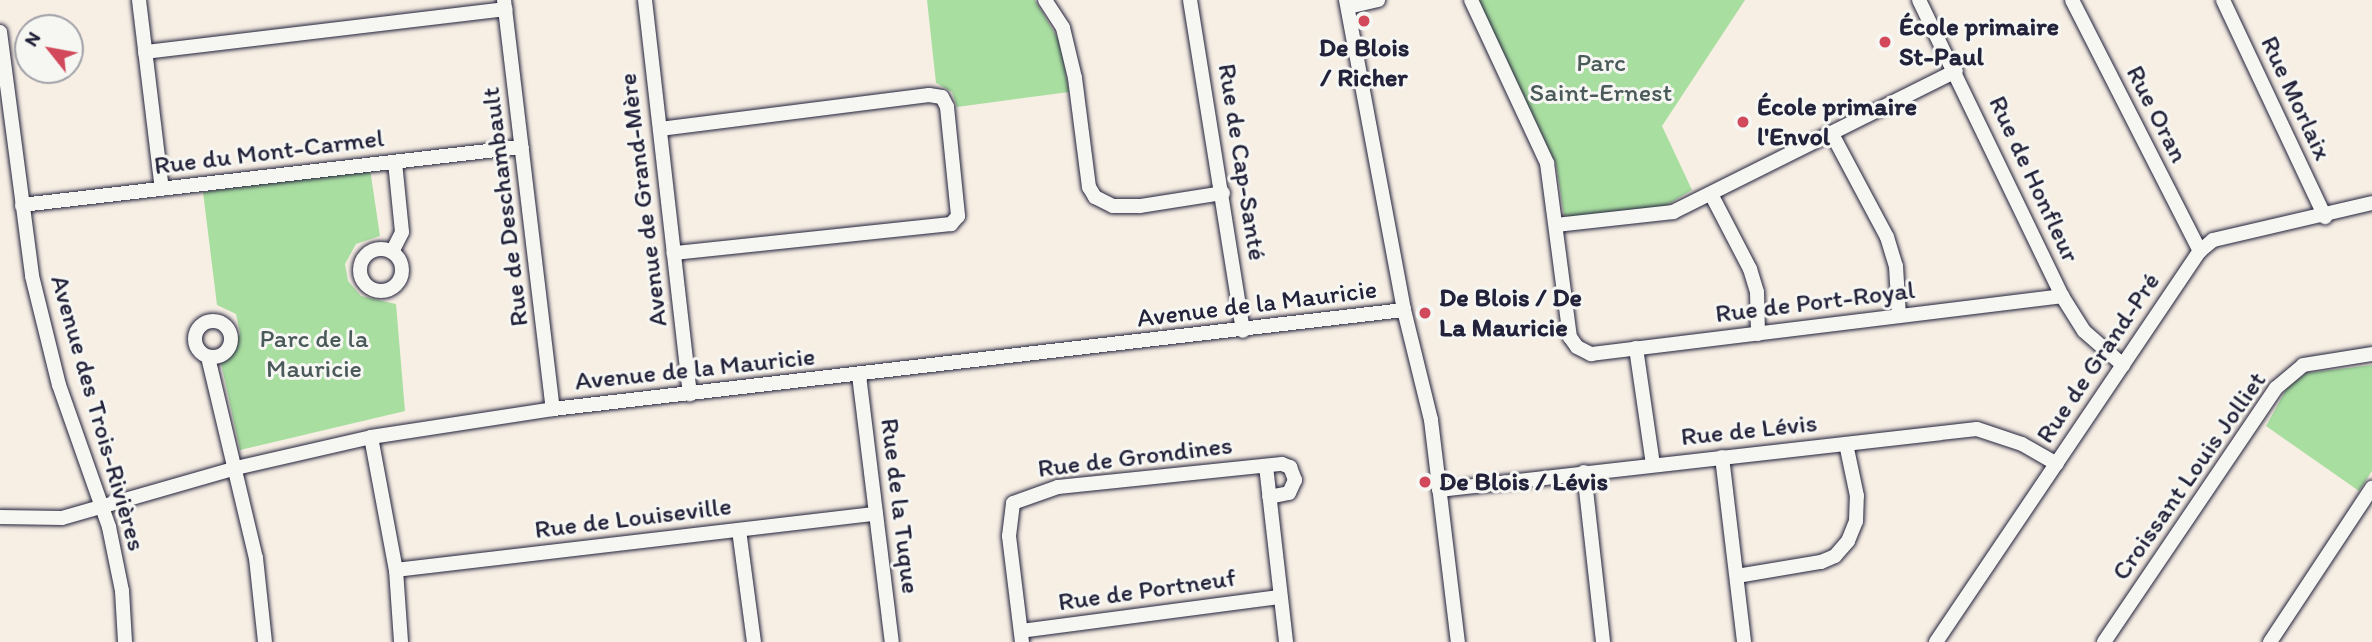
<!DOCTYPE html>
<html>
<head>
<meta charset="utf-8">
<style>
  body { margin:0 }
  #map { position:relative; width:2372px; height:642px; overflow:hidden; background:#f7eee4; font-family:Itim,sans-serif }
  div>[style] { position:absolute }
  .green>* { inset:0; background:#a9dea1 }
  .roads { filter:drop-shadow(0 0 2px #22223b) drop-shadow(0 0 2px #22223b) }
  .minor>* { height:14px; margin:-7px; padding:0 7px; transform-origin:7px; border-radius:7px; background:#f6f6f2 }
  .minor>.ring { margin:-7px; padding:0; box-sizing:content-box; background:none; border:14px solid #f6f6f2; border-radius:50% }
  .dots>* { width:19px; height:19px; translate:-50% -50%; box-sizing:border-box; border:4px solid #f6f6f2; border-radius:50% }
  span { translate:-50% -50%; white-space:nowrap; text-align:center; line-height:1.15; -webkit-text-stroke:6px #f6f6f2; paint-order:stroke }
  .poi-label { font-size:26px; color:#22223b; font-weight:700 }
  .left { translate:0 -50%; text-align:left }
  .park-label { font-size:26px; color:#4a5a5a }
  .street-label { font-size:26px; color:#22223b }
  .north { position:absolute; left:14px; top:14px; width:70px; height:70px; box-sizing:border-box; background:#f6f6f2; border:2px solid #a1a1a9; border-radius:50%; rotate:301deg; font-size:19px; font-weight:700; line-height:28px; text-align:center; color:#22223b }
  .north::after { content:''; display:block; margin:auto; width:24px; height:32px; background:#d1495b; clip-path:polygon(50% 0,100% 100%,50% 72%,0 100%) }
</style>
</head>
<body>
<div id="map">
  <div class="green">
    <i style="clip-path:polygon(927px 0,1035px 0,1060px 42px,1069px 92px,957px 107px,952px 92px,936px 83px)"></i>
    <i style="clip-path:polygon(1478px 0,1745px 0,1662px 126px,1692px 190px,1665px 206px,1571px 218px,1564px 215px,1556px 164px)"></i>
    <i style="clip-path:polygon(370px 169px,380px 236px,356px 244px,345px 264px,348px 281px,361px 296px,396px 304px,405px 411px,240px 450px,221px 363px,232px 353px,240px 333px,236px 314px,217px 305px,203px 192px)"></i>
    <i style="clip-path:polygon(2372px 365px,2372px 471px,2359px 491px,2266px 426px,2287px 388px,2306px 373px)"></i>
  </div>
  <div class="roads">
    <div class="minor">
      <i style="left:139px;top:0;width:190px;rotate:83.1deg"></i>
      <i style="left:504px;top:0;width:412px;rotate:83.2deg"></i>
      <i style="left:645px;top:0;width:397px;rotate:83.5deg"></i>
      <i style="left:1045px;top:0;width:33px;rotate:57deg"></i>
      <i style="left:1063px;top:28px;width:51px;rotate:76.5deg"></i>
      <i style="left:1075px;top:78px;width:110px;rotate:82.7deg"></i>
      <i style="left:1089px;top:187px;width:12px;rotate:59deg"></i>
      <i style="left:1095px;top:197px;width:20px;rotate:27deg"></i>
      <i style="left:1113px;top:206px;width:27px"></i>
      <i style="left:1140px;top:206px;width:84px;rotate:-8.9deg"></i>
      <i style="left:1190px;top:0;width:335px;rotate:80.9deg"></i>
      <i style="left:1346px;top:0;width:315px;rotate:79.4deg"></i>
      <i style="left:1404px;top:310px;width:113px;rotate:76.2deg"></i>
      <i style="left:1431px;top:420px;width:224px;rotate:83.1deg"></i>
      <i style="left:1471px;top:0;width:180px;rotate:65deg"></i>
      <i style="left:1547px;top:163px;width:176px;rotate:82.5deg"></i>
      <i style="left:1570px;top:337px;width:12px;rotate:55deg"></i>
      <i style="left:1577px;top:347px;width:16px;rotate:27deg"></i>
      <i style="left:1591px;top:354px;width:475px;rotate:-7deg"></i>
      <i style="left:1919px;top:0;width:329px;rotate:64.2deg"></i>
      <i style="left:2062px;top:296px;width:41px;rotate:57.8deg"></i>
      <i style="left:2084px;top:331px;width:52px;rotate:41.1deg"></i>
      <i style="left:2072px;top:0;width:282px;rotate:63deg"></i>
      <i style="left:2223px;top:0;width:240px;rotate:64.8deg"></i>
      <i style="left:1348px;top:7px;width:31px;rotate:-13deg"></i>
      <i style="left:0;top:32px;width:246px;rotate:82.5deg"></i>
      <i style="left:32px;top:276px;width:112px;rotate:76.1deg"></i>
      <i style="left:59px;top:385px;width:151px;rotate:70.6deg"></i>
      <i style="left:109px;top:527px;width:65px;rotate:78.5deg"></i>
      <i style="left:122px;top:591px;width:51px;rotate:86.6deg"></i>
      <i style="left:145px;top:52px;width:363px;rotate:-6.8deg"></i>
      <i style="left:660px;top:129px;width:271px;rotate:-7.2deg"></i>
      <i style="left:929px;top:95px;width:13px;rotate:9deg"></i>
      <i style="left:942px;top:97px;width:11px;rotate:63deg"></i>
      <i style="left:947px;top:107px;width:110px;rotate:84.2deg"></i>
      <i style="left:958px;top:216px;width:11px;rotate:131deg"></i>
      <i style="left:951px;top:224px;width:279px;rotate:174deg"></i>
      <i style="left:1832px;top:134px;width:117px;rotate:61.9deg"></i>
      <i style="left:1887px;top:237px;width:30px;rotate:73deg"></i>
      <i style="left:1896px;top:266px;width:50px;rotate:86.6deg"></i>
      <i style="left:1711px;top:194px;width:85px;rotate:62.5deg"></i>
      <i style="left:1750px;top:269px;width:24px;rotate:73deg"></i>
      <i style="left:1757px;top:292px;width:42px;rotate:88.6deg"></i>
      <i style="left:22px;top:205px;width:503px;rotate:-6.62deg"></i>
      <i style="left:1556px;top:225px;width:118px;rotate:-6.3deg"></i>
      <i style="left:1673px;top:212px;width:316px;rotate:-26.5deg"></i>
      <i class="ring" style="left:360px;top:249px;width:28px;height:28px"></i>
      <i style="left:392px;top:252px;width:22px;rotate:-63deg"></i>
      <i style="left:402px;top:232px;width:70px;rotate:-95.7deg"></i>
      <i class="ring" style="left:195px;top:321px;width:22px;height:22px"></i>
      <i style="left:1636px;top:348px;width:118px;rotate:81.7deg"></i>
      <i style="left:208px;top:357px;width:207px;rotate:76.6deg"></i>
      <i style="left:256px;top:558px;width:84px;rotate:83.9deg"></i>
      <i style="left:859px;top:375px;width:269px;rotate:83deg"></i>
      <i style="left:371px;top:437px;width:135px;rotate:79.4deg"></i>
      <i style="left:396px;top:570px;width:72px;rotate:86deg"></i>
      <i style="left:1722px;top:457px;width:186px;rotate:83.2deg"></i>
      <i style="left:1266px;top:466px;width:177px;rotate:83.5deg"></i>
      <i style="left:1584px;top:472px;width:171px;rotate:83.6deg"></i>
      <i style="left:1439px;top:490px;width:541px;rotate:-6.47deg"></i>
      <i style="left:1977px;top:429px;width:47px;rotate:18.4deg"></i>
      <i style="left:2022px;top:444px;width:40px;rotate:29.7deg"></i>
      <i style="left:0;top:517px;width:62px;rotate:0.9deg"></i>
      <i style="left:62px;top:518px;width:181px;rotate:-16deg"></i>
      <i style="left:236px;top:468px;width:139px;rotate:-12.9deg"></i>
      <i style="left:371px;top:437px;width:184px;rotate:-8.7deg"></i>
      <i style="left:553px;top:409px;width:857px;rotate:-6.64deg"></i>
      <i style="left:739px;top:530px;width:113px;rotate:82.4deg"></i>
      <i style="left:396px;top:570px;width:483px;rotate:-6.7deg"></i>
      <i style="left:1737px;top:576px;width:85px;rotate:-9.5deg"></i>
      <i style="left:1821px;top:562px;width:15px;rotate:-23deg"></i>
      <i style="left:1835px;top:556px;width:20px;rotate:-49deg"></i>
      <i style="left:1848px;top:541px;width:22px;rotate:-68deg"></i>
      <i style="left:1856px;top:521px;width:25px;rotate:-88deg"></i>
      <i style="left:1857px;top:496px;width:53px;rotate:-101.9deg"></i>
      <i style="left:1021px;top:631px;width:261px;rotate:-7.5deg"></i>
      <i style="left:1022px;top:642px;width:107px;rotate:-97deg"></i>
      <i style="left:1009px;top:536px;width:33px;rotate:-83deg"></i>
      <i style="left:1013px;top:503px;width:48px;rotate:-19.6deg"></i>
      <i style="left:1058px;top:487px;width:225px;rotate:-5.9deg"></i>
      <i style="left:1282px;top:464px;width:9px;rotate:21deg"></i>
      <i style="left:1290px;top:467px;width:14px;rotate:69deg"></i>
      <i style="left:1295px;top:480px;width:14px;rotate:115deg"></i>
      <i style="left:1289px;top:493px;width:20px;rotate:169deg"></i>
      <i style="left:1936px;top:642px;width:472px;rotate:-56deg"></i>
      <i style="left:2200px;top:251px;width:17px;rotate:-40deg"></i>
      <i style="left:2213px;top:240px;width:163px;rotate:-13.1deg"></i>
      <i style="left:2104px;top:642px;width:307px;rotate:-55.9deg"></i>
      <i style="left:2276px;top:388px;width:35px;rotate:-40deg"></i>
      <i style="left:2303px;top:365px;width:70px;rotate:-9.1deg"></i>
      <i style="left:2270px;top:642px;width:185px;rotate:-56.5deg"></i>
    </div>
  </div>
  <div class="dots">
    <i style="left:1364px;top:21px;background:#d1495b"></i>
    <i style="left:1885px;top:42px;background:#d1495b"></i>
    <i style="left:1743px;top:122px;background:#d1495b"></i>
    <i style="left:1425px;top:313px;background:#d1495b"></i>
    <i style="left:1425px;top:482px;background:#d1495b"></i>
  </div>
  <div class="poi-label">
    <span class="left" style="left:1899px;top:42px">École primaire<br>St-Paul</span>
    <span style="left:1364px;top:63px">De Blois<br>/ Richer</span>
    <span class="left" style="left:1757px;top:122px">École primaire<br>l'Envol</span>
    <span class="left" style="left:1439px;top:313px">De Blois / De<br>La Mauricie</span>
    <span class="left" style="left:1439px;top:482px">De Blois / Lévis</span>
  </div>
  <div class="park-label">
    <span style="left:1601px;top:78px">Parc<br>Saint-Ernest</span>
    <span style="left:314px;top:354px">Parc de la<br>Mauricie</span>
  </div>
  <div class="street-label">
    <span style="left:2296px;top:98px;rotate:65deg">Rue Morlaix</span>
    <span style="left:2157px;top:114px;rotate:63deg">Rue Oran</span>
    <span style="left:269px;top:152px;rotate:-7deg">Rue du Mont-Carmel</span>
    <span style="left:1242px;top:162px;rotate:81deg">Rue de Cap-Santé</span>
    <span style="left:2034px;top:179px;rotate:65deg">Rue de Honfleur</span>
    <span style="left:643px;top:200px;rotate:-97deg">Avenue de Grand-Mère</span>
    <span style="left:505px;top:207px;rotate:-97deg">Rue de Deschambault</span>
    <span style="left:1815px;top:302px;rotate:-7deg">Rue de Port-Royal</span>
    <span style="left:1257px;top:304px;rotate:-7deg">Avenue de la Mauricie</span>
    <span style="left:2098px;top:358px;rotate:-56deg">Rue de Grand-Pré</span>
    <span style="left:695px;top:369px;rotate:-6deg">Avenue de la Mauricie</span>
    <span style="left:98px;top:413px;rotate:74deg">Avenue des Trois-Rivières</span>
    <span style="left:1749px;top:430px;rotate:-6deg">Rue de Lévis</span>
    <span style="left:1135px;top:457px;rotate:-7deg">Rue de Grondines</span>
    <span style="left:2189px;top:476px;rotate:-55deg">Croissant Louis Jolliet</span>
    <span style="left:900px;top:506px;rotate:83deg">Rue de la Tuque</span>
    <span style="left:633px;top:518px;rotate:-7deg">Rue de Louiseville</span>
    <span style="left:1147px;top:590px;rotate:-8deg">Rue de Portneuf</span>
  </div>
  <div class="north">N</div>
</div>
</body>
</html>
